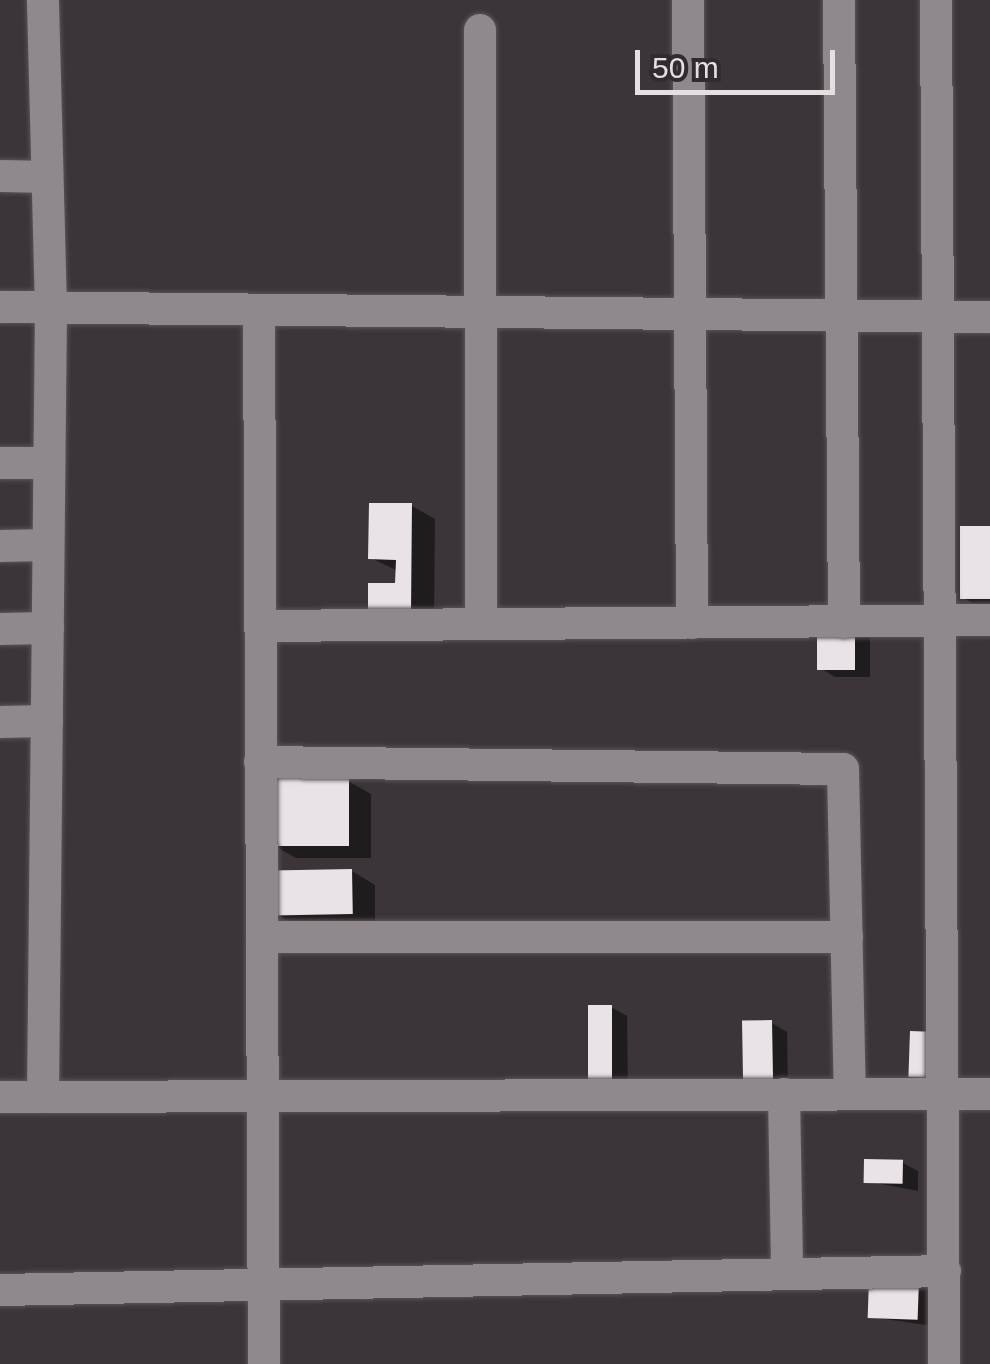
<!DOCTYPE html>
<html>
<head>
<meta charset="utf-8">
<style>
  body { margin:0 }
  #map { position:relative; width:990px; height:1364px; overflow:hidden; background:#3b3539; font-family:Arial,sans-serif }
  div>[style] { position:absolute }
  .shadow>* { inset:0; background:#0007 }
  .building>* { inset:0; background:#e9e2e7; transform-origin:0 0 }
  .roads { filter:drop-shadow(0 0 2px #585456) drop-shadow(0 0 2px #585456) }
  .minor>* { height:32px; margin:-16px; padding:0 16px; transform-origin:16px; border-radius:16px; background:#8f888d }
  span { translate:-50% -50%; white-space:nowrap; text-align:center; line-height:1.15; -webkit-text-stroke:10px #312b2f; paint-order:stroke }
  .scale { position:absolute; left:635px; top:50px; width:200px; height:45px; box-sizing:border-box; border:5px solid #e4e0e2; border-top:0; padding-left:12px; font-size:30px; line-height:35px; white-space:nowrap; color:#e4e0e2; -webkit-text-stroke:8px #312b2f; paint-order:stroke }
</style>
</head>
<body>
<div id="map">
  <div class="shadow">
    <i style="clip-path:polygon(412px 506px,435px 519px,434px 624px,393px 624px,398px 571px,371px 558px)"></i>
    <i style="clip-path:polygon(990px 528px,990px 606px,979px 607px,964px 598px)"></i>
    <i style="clip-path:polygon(855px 625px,870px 634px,870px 677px,835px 677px,820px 668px)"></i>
    <i style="clip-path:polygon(348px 781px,371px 794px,371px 858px,296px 858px,273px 845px)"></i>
    <i style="clip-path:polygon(352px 871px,375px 885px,375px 926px,298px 927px,275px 913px)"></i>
    <i style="clip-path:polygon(611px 1007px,627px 1016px,628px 1088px,607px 1088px)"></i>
    <i style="clip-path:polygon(772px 1023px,787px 1032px,788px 1088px,761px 1088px)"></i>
    <i style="clip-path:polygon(903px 1163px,918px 1171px,918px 1191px,866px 1181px)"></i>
    <i style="clip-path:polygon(918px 1283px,933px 1292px,933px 1326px,871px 1317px)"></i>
  </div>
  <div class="building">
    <i style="clip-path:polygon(369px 503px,412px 503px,411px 612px,368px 612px,368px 583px,395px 583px,396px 560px,368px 559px)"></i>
    <i style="left:960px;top:526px;width:30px;height:73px"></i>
    <i style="left:817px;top:623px;width:38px;height:47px"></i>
    <i style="left:270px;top:778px;width:79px;height:68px"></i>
    <i style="left:352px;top:869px;width:45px;height:80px;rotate:89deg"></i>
    <i style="left:588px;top:1005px;width:24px;height:76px"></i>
    <i style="left:772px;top:1020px;width:61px;height:30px;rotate:89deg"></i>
    <i style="left:910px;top:1031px;width:33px;height:46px;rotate:2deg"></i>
    <i style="left:864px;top:1159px;width:39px;height:24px;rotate:1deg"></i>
    <i style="left:869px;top:1279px;width:50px;height:39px;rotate:2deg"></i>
  </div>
  <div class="roads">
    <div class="minor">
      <i style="left:688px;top:0;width:623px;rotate:89.63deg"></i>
      <i style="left:839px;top:0;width:622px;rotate:89.54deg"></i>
      <i style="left:936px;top:0;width:1364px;rotate:89.66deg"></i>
      <i style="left:480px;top:30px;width:594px;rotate:89.9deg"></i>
      <i style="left:0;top:176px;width:47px;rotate:1.2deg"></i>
      <i style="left:0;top:307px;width:990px;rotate:0.58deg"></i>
      <i style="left:259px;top:312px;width:1052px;rotate:89.73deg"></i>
      <i style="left:0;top:463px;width:49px"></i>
      <i style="left:0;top:546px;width:48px;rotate:-1.2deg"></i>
      <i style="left:261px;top:626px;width:729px;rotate:-0.47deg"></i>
      <i style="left:0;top:629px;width:48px;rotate:-1.2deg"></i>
      <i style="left:0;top:722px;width:47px;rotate:-1.2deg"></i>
      <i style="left:260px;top:762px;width:583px;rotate:0.69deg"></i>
      <i style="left:843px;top:769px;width:325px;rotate:88.8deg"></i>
      <i style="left:262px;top:937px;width:585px"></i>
      <i style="left:784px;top:1094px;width:176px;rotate:89deg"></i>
      <i style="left:0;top:1097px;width:990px;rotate:-0.17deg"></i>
      <i style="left:43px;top:1097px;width:789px;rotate:-89.42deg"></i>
      <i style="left:51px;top:308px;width:308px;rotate:-91.5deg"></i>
      <i style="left:0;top:1290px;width:945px;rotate:-1.15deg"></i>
    </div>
  </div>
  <div class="scale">50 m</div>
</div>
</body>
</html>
